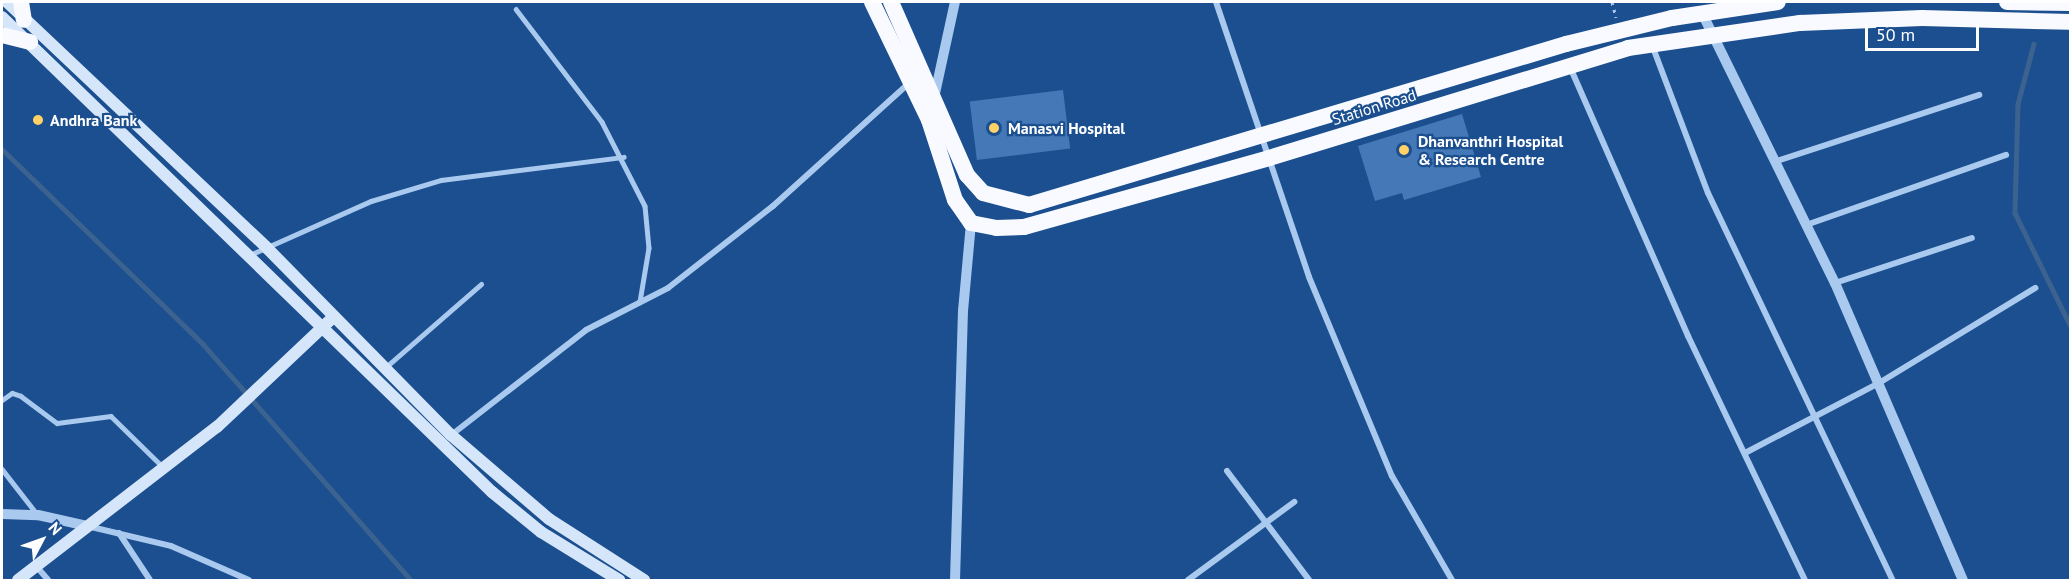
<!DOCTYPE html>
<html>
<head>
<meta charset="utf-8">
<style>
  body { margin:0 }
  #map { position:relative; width:2072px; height:582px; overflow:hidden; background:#1b4f8f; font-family:"PT Sans",sans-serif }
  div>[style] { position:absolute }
  .stream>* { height:4.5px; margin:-2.25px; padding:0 2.25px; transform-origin:2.25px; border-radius:2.25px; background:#3c6290 }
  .building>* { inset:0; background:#4478b7; transform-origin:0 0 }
  .path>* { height:3px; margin-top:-1.5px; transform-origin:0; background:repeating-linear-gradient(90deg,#a9c9ee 0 3px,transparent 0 7.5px) }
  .service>* { height:4.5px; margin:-2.25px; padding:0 2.25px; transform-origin:2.25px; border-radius:2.25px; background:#a9c9ee }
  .minor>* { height:6px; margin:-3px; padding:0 3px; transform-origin:3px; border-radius:3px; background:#a9c9ee }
  .tertiary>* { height:10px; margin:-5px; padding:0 5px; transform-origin:5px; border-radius:5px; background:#a9c9ee }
  .secondary>* { height:12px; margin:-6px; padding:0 6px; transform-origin:6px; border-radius:6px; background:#d6e6fa }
  .trunk>* { height:16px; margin:-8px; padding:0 8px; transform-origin:8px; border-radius:8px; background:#f8faff }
  .dots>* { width:16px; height:16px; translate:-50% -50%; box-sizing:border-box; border:3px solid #1b4f8f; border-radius:50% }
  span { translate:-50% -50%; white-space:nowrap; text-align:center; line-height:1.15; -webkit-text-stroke:4.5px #1b4f8f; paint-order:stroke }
  .street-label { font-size:16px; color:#fff }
  .poi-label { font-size:16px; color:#fff; font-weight:700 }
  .left { translate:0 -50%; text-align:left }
  .frame { position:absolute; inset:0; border:3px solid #fff; pointer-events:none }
  .north { position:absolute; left:12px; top:510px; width:60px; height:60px; -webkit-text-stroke:4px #1b4f8f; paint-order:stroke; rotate:49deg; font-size:16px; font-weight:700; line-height:24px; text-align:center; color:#fff }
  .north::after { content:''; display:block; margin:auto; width:21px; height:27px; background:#fff; clip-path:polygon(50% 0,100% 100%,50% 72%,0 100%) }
  .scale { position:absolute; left:1865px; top:24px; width:114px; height:27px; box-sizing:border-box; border:3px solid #fff; border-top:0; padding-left:8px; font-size:18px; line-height:21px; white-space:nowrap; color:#fff; -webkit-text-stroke:4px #1b4f8f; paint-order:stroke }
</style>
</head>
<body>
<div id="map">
  <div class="stream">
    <i style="left:2034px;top:44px;width:62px;rotate:104.9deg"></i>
    <i style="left:2018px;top:104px;width:109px;rotate:91.6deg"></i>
    <i style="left:2015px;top:213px;width:125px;rotate:63.8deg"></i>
    <i style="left:2px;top:149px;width:280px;rotate:44.1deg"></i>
    <i style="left:203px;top:344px;width:315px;rotate:48.6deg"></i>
  </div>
  <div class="building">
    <i style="left:1063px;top:90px;width:59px;height:94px;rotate:83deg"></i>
    <i style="clip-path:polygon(1462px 114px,1481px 177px,1404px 200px,1402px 193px,1375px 201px,1358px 146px)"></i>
  </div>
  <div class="path">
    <i style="left:1612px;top:2px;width:16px;rotate:75deg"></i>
  </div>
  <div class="service">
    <i style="left:516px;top:9px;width:142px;rotate:52.7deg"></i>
    <i style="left:602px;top:122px;width:94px;rotate:62.9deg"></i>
    <i style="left:645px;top:206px;width:42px;rotate:84.6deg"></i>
    <i style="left:649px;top:248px;width:55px;rotate:99.5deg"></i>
    <i style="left:252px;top:254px;width:130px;rotate:-24deg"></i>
    <i style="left:371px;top:201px;width:73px;rotate:-16.7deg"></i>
    <i style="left:441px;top:180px;width:184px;rotate:-7.2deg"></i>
    <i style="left:386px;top:367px;width:126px;rotate:-41.1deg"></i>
    <i style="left:2px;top:400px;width:12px;rotate:-35deg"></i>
    <i style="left:12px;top:393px;width:9px;rotate:18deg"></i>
    <i style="left:21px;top:396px;width:45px;rotate:36.9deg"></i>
    <i style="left:57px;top:423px;width:54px;rotate:-7.4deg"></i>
    <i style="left:111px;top:416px;width:71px;rotate:44.4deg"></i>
    <i style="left:2px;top:469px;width:57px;rotate:52.1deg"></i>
  </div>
  <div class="minor">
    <i style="left:1216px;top:2px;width:290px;rotate:71.3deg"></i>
    <i style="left:1309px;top:277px;width:216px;rotate:67.4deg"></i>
    <i style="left:1392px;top:476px;width:120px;rotate:60deg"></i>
    <i style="left:1652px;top:45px;width:158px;rotate:69.3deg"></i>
    <i style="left:1708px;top:193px;width:429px;rotate:64.5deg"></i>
    <i style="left:1570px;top:67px;width:294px;rotate:66.3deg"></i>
    <i style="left:1688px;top:336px;width:271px;rotate:64.4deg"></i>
    <i style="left:1774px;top:162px;width:216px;rotate:-18.1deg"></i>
    <i style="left:1806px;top:225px;width:212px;rotate:-19.3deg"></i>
    <i style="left:1835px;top:283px;width:144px;rotate:-18.2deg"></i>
    <i style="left:450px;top:436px;width:172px;rotate:-37.9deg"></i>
    <i style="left:586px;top:330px;width:92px;rotate:-27.1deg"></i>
    <i style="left:668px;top:288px;width:133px;rotate:-38deg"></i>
    <i style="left:773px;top:206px;width:182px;rotate:-42.1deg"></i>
    <i style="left:1745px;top:453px;width:151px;rotate:-27.6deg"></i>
    <i style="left:1879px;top:383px;width:183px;rotate:-31.3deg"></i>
    <i style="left:1227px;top:471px;width:136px;rotate:53deg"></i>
    <i style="left:87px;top:526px;width:86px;rotate:13.4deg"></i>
    <i style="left:171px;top:546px;width:85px;rotate:23.6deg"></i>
    <i style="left:119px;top:533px;width:56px;rotate:56.6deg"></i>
    <i style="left:36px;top:566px;width:18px;rotate:49deg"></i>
    <i style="left:1188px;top:580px;width:132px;rotate:-36.3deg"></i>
  </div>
  <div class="tertiary">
    <i style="left:1702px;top:13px;width:301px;rotate:63.8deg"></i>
    <i style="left:1835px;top:283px;width:323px;rotate:66.7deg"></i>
    <i style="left:934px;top:98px;width:98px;rotate:-77.7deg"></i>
    <i style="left:2px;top:514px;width:36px;rotate:2deg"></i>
    <i style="left:38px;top:515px;width:50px;rotate:12.7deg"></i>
    <i style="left:955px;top:580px;width:269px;rotate:-88.3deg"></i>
    <i style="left:963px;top:311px;width:88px;rotate:-84.8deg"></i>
  </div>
  <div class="secondary">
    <i style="left:7px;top:2px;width:358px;rotate:43.4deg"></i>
    <i style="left:267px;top:248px;width:262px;rotate:45.5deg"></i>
    <i style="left:451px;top:435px;width:129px;rotate:40.6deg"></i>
    <i style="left:549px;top:519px;width:113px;rotate:32.7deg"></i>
    <i style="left:2px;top:17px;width:682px;rotate:44.11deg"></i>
    <i style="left:492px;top:492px;width:63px;rotate:39.2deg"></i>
    <i style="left:541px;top:532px;width:92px;rotate:31.6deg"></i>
    <i style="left:18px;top:580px;width:251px;rotate:-37.6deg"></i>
    <i style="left:217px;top:427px;width:156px;rotate:-43.4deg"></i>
  </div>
  <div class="trunk">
    <i style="left:21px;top:2px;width:18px;rotate:81deg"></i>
    <i style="left:872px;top:2px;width:131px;rotate:64.2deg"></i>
    <i style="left:929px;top:120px;width:84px;rotate:72deg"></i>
    <i style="left:955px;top:200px;width:28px;rotate:55deg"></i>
    <i style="left:971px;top:223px;width:25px;rotate:11deg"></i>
    <i style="left:996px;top:228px;width:28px;rotate:-2deg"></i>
    <i style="left:1024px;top:227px;width:255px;rotate:-15.7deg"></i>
    <i style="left:1269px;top:158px;width:375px;rotate:-17deg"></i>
    <i style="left:1628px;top:48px;width:174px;rotate:-8.3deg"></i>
    <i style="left:1800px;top:23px;width:122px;rotate:-2.3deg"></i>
    <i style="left:1922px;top:18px;width:148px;rotate:1.5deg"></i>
    <i style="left:891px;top:2px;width:189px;rotate:66.3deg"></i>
    <i style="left:967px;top:175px;width:24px;rotate:48deg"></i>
    <i style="left:983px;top:193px;width:48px;rotate:14.6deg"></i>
    <i style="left:1029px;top:205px;width:561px;rotate:-16.69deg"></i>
    <i style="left:1566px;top:44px;width:109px;rotate:-13.8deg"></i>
    <i style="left:1672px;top:18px;width:107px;rotate:-8.6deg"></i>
    <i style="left:2007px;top:2px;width:63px;rotate:0.9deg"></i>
    <i style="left:2px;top:35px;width:29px;rotate:14deg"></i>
  </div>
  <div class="dots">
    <i style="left:38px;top:120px;background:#ffd166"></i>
    <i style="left:994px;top:128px;background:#ffd166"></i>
    <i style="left:1404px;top:150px;background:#ffd166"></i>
  </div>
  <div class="street-label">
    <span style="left:1374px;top:107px;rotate:-17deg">Station Road</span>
  </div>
  <div class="poi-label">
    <span class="left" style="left:50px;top:120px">Andhra Bank</span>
    <span class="left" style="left:1008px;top:128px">Manasvi Hospital</span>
    <span class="left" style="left:1418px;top:150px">Dhanvanthri Hospital<br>&amp; Research Centre</span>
  </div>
  <div class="frame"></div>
  <div class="north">N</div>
  <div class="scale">50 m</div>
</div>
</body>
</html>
